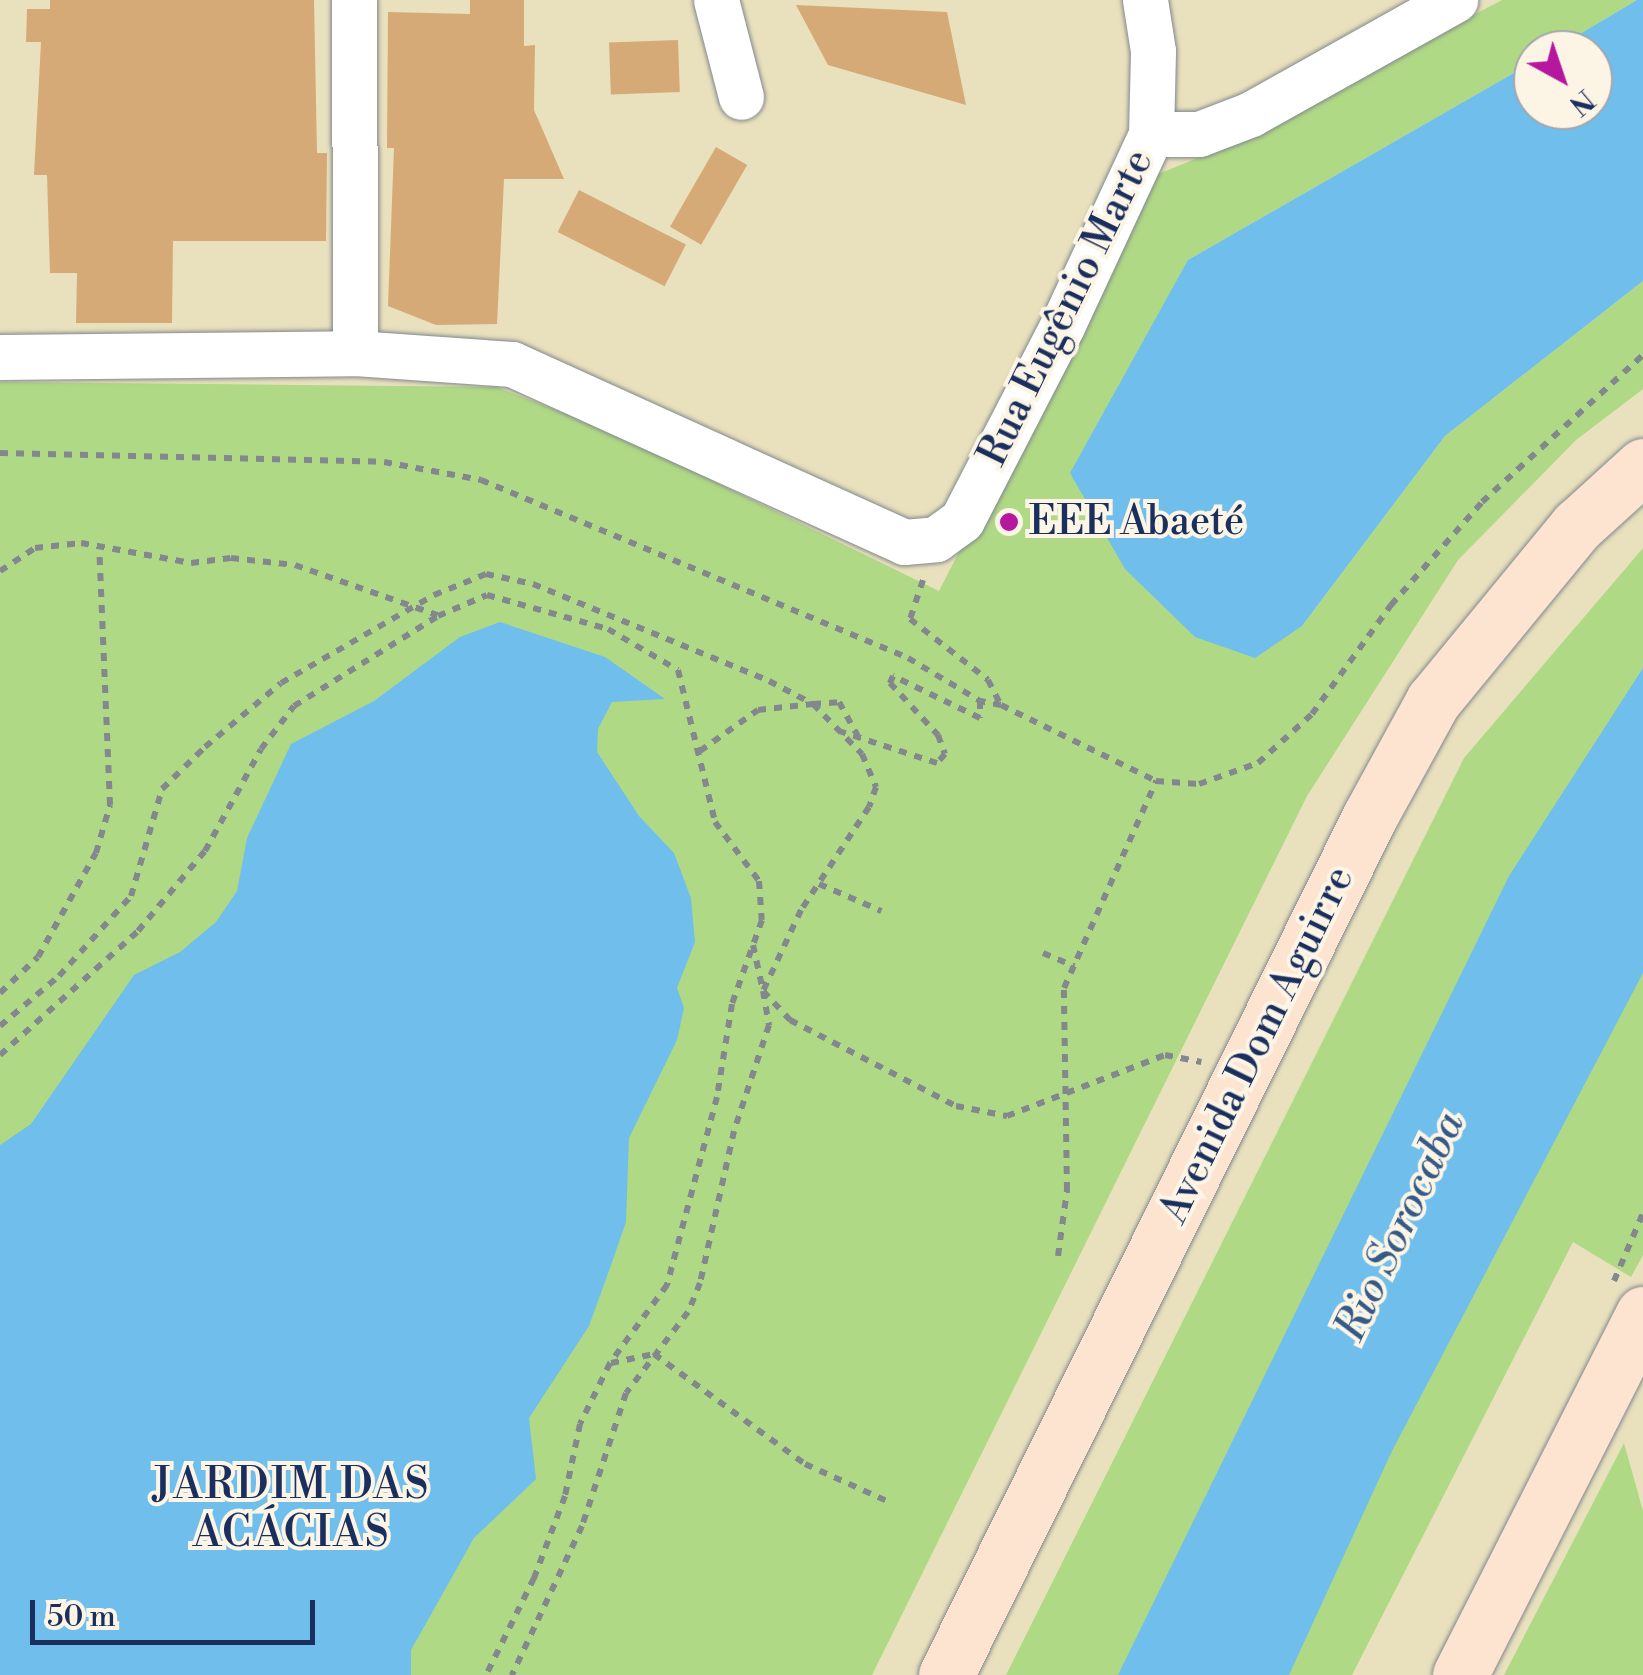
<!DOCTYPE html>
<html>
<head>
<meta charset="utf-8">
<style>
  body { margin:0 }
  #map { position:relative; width:1643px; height:1675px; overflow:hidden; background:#e9e1bd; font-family:"Libre Bodoni",serif }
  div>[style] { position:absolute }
  .green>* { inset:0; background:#b0d985 }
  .water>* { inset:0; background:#70beeb }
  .building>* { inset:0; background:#d6aa76; transform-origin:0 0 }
  .path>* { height:6px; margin-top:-3px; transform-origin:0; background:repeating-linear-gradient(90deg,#82888e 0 8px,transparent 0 16px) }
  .roads { filter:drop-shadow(0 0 2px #82888e) drop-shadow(0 0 2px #82888e) }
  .street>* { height:45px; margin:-22.5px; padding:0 22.5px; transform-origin:22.5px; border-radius:22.5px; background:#fff }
  .secondary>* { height:55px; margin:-27.5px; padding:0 27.5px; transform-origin:27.5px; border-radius:27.5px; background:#fde4d1 }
  .dots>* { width:28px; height:28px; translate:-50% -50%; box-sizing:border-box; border:5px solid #fcf5e5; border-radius:50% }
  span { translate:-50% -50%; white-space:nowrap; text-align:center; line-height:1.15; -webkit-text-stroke:8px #fcf5e5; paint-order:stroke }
  .street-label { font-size:40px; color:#1b2f5e }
  .poi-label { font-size:40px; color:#1b2f5e }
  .left { translate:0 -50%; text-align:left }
  .water-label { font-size:42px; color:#355a88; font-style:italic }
  .neighbourhood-label { font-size:42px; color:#1b2f5e; letter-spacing:2.5px }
  .north { position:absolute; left:1513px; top:30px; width:100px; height:100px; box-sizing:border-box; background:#fcf5e5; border:2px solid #a2a6af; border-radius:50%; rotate:140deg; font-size:28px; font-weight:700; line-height:40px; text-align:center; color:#1b2f5e }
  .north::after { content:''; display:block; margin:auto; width:35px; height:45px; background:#b5179e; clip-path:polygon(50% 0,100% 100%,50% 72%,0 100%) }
  .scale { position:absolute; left:30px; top:1600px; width:285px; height:45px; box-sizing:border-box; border:5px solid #1b2f5e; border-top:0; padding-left:12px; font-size:30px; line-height:35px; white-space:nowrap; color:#1b2f5e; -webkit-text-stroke:8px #fcf5e5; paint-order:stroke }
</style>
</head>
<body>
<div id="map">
  <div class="green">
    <i style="clip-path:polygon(1502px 0,1637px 0,1553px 50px,1533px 50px,1533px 62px,1188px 260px,1302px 626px,1445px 436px,1643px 281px,1643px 389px,1576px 440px,1458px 560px,1307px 796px,872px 1675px,0 1675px,0 382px,496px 387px,611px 431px,939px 591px,1151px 177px,1205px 155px)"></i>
    <i style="clip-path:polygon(1643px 548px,1643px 1255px,1631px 1277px,1573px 1242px,1352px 1675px,1006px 1675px,1464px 758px)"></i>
    <i style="clip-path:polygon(1624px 1443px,1643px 1511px,1643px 1675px,1504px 1675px)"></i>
  </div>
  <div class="water">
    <i style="clip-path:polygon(1637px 0,1643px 0,1643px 281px,1445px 436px,1302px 626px,1255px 658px,1195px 637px,1125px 569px,1070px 473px,1188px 260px,1533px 62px,1533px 110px,1593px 110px,1593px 50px,1553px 50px)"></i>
    <i style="clip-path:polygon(500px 622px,605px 657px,665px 699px,612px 702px,598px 729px,597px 752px,639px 816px,674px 853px,691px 898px,695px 942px,677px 988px,684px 1008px,677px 1040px,629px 1138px,626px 1222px,610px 1268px,589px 1326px,529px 1418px,536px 1479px,474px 1538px,411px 1650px,411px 1675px,0 1675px,0 1145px,31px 1124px,134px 975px,180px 952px,216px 922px,237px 891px,247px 838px,291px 744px,374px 701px,460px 637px)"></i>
    <i style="clip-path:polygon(1643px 668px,1643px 973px,1392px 1451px,1289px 1675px,1118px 1675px,1509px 876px)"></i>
  </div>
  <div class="building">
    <i style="clip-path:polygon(50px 0,314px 0,317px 153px,327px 153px,326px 241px,173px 241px,172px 323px,76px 323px,77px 273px,50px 273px,47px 175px,34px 175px,41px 42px,26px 42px,27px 9px,50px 9px)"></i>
    <i style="clip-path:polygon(470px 0,524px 0,524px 46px,535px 45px,534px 110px,564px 179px,504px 179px,497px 324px,436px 325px,388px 306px,394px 148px,387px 148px,388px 12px,470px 14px)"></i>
    <i style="clip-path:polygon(796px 5px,947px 12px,966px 105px,828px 65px)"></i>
    <i style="left:678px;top:40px;width:52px;height:69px;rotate:88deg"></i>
    <i style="left:716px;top:147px;width:36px;height:92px;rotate:30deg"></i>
    <i style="left:579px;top:190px;width:120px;height:47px;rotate:27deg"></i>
  </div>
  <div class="path">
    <i style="left:0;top:453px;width:384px;rotate:1.3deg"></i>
    <i style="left:384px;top:462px;width:99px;rotate:10.5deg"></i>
    <i style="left:481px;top:480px;width:463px;rotate:22.6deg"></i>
    <i style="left:908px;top:658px;width:84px;rotate:30.8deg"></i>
    <i style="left:980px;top:701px;width:17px;rotate:90deg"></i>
    <i style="left:980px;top:718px;width:97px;rotate:-154.2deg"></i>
    <i style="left:893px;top:676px;width:8px;rotate:113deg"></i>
    <i style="left:890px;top:683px;width:71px;rotate:47.3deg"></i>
    <i style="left:938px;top:735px;width:20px;rotate:70deg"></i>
    <i style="left:945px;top:754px;width:12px;rotate:132deg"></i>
    <i style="left:937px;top:763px;width:103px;rotate:-161.9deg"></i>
    <i style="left:0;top:571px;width:42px;rotate:-33.3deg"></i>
    <i style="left:35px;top:548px;width:46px;rotate:-6.2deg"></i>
    <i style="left:81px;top:543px;width:112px;rotate:10.3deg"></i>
    <i style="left:191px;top:563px;width:40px;rotate:-7.1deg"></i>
    <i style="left:231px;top:558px;width:64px;rotate:6.2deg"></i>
    <i style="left:295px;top:565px;width:151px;rotate:19.4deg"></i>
    <i style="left:923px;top:580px;width:41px;rotate:108.4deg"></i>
    <i style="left:910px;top:619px;width:99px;rotate:38deg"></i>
    <i style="left:988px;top:680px;width:28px;rotate:63deg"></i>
    <i style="left:1001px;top:705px;width:21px;rotate:-169deg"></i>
    <i style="left:1001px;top:705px;width:173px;rotate:26.1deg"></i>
    <i style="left:1156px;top:781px;width:43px;rotate:4deg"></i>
    <i style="left:1199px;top:784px;width:63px;rotate:-19.6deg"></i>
    <i style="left:1258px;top:763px;width:73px;rotate:-42.2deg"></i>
    <i style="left:1312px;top:714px;width:135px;rotate:-54.1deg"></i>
    <i style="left:1391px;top:605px;width:137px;rotate:-48.5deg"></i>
    <i style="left:1482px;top:502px;width:218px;rotate:-42.4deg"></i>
    <i style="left:700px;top:751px;width:71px;rotate:-35.3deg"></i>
    <i style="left:758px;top:710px;width:55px;rotate:-6.2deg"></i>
    <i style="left:813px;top:704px;width:26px;rotate:-4deg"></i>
    <i style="left:839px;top:702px;width:39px;rotate:61deg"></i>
    <i style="left:819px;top:884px;width:68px;rotate:23.5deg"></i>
    <i style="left:753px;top:945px;width:47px;rotate:77.7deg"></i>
    <i style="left:763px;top:991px;width:40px;rotate:47deg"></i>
    <i style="left:790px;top:1020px;width:187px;rotate:27.4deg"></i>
    <i style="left:956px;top:1106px;width:52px;rotate:11.1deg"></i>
    <i style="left:1007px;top:1116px;width:169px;rotate:-21.1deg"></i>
    <i style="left:1165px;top:1055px;width:37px;rotate:11deg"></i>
    <i style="left:1043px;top:953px;width:34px;rotate:23deg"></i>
    <i style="left:0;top:993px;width:52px;rotate:-43.5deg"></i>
    <i style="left:38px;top:957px;width:119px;rotate:-60.9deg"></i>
    <i style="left:96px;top:853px;width:50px;rotate:-73.7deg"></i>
    <i style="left:110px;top:805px;width:258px;rotate:-92.4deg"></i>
    <i style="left:0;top:1026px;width:77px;rotate:-40.3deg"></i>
    <i style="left:59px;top:976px;width:108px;rotate:-48deg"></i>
    <i style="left:131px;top:896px;width:111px;rotate:-73.8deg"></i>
    <i style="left:162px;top:789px;width:60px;rotate:-44.3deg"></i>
    <i style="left:205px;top:747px;width:99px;rotate:-40.1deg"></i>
    <i style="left:281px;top:683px;width:177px;rotate:-29.9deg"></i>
    <i style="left:434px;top:595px;width:56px;rotate:-22deg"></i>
    <i style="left:486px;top:574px;width:48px;rotate:12deg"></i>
    <i style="left:533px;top:584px;width:255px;rotate:22.3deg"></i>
    <i style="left:769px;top:681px;width:50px;rotate:27.6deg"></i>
    <i style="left:813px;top:704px;width:70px;rotate:45.6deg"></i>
    <i style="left:862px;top:754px;width:36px;rotate:67deg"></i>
    <i style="left:876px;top:787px;width:21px;rotate:109deg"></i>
    <i style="left:869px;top:807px;width:123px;rotate:123.4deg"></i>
    <i style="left:801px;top:910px;width:89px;rotate:115.1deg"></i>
    <i style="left:763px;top:991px;width:35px;rotate:80deg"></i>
    <i style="left:769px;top:1025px;width:112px;rotate:108.3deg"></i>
    <i style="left:734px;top:1131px;width:156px;rotate:102.6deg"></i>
    <i style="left:700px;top:1283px;width:31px;rotate:112deg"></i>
    <i style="left:688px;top:1312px;width:102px;rotate:127.4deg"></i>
    <i style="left:626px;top:1393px;width:140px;rotate:108.3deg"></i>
    <i style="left:582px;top:1526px;width:165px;rotate:115.2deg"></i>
    <i style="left:0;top:1055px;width:186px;rotate:-41.9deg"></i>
    <i style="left:138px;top:931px;width:104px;rotate:-50.1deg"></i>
    <i style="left:205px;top:851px;width:116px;rotate:-61.2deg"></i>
    <i style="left:261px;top:749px;width:54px;rotate:-52.5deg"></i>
    <i style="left:294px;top:706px;width:170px;rotate:-32deg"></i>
    <i style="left:438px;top:616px;width:53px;rotate:-23.2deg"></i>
    <i style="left:487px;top:595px;width:126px;rotate:15.7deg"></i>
    <i style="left:608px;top:629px;width:81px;rotate:30.4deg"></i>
    <i style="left:678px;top:670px;width:156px;rotate:76.3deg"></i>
    <i style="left:715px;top:822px;width:74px;rotate:53.3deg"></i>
    <i style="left:759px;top:881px;width:39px;rotate:86deg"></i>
    <i style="left:762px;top:920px;width:89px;rotate:109.7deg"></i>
    <i style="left:732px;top:1004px;width:94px;rotate:99.2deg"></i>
    <i style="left:717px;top:1097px;width:195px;rotate:104.9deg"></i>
    <i style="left:667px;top:1285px;width:97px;rotate:126.2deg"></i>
    <i style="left:610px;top:1363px;width:68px;rotate:116.2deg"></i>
    <i style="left:580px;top:1424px;width:74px;rotate:101.8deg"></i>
    <i style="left:565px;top:1496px;width:88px;rotate:110.7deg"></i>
    <i style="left:534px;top:1578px;width:108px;rotate:116.3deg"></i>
    <i style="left:1058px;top:1256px;width:67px;rotate:-82.2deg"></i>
    <i style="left:1067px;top:1190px;width:202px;rotate:-90.9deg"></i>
    <i style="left:1064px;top:988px;width:227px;rotate:-66deg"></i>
    <i style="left:1614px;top:1281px;width:74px;rotate:-66.9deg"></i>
    <i style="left:611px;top:1363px;width:44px;rotate:-11.8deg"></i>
    <i style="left:654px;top:1354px;width:187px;rotate:36.1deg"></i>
    <i style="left:805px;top:1464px;width:92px;rotate:24.3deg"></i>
  </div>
  <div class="roads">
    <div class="street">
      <i style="left:354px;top:0;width:353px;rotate:89.8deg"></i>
      <i style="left:716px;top:0;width:100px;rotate:75.5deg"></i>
      <i style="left:1151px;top:134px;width:48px"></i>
      <i style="left:1199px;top:134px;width:56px;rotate:-21deg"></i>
      <i style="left:1251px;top:114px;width:234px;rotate:-29.2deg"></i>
      <i style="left:0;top:357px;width:355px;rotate:-0.6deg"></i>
      <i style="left:355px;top:353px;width:157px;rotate:4deg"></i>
      <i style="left:512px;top:364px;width:431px;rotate:24.4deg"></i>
      <i style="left:904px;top:542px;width:32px;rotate:-5deg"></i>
      <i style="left:936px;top:539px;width:32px;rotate:-36deg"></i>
      <i style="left:962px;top:520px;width:220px;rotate:-62.7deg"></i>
      <i style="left:1063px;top:324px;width:209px;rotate:-65.1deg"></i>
      <i style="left:1151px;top:134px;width:83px;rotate:-88.6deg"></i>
      <i style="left:1153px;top:51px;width:52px;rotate:-98.9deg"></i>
    </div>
    <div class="secondary">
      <i style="left:946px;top:1675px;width:958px;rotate:-63.73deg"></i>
      <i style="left:1370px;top:816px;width:131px;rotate:-61.3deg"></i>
      <i style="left:1433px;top:701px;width:227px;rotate:-50.6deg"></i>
      <i style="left:1577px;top:526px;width:89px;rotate:-42.3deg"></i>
      <i style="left:1460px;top:1675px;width:405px;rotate:-63.1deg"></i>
    </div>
  </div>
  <div class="dots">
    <i style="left:1009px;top:522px;background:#b5179e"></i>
  </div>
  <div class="street-label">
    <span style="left:1066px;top:308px;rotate:-64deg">Rua Eugênio Marte</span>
    <span style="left:1257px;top:1045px;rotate:-64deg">Avenida Dom Aguirre</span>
  </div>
  <div class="poi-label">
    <span class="left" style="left:1029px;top:522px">EEE Abaeté</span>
  </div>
  <div class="water-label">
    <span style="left:1401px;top:1227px;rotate:-65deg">Rio Sorocaba</span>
  </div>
  <div class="neighbourhood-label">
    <span style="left:292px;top:1510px">JARDIM DAS<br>ACÁCIAS</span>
  </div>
  <div class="north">N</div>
  <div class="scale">50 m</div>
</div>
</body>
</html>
